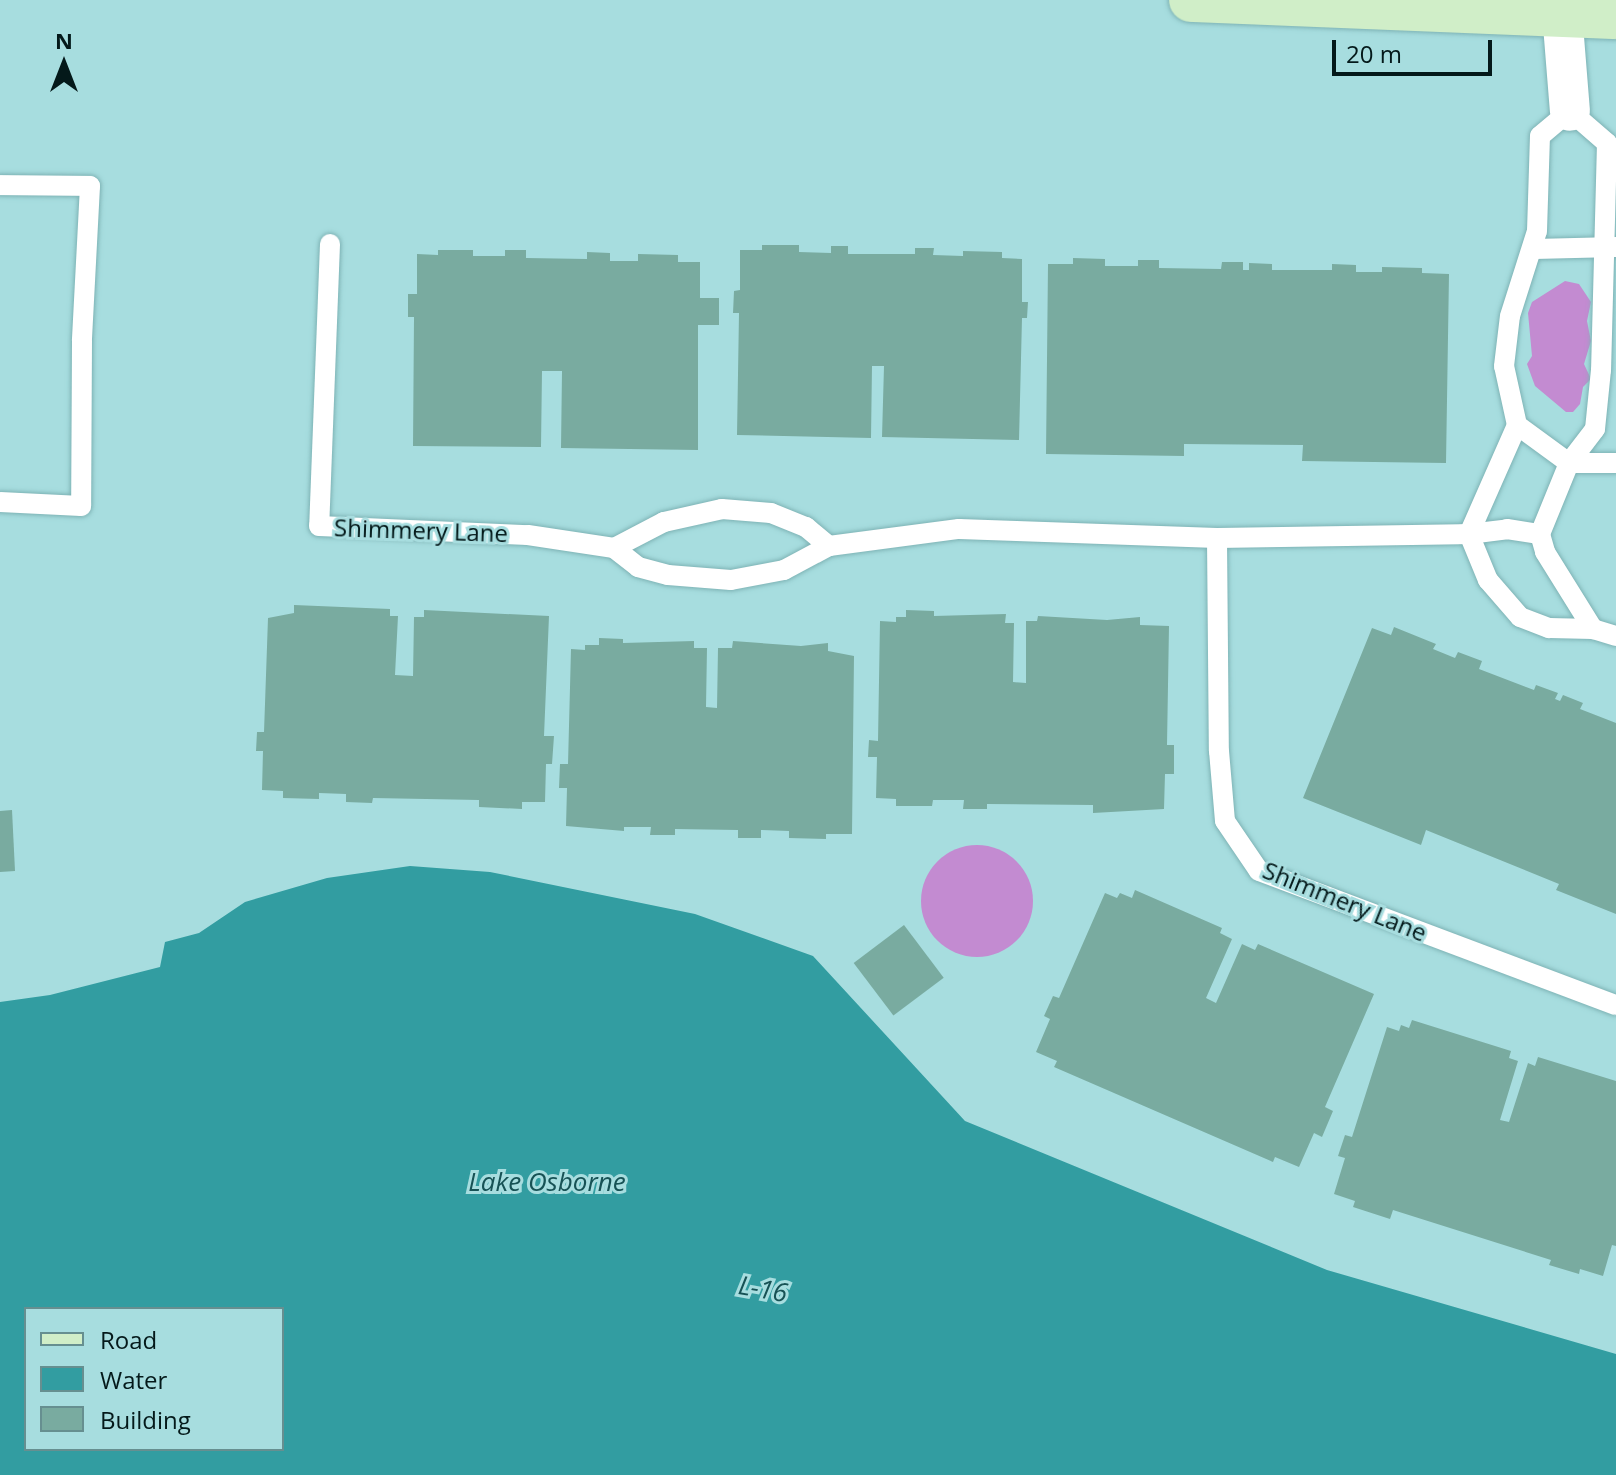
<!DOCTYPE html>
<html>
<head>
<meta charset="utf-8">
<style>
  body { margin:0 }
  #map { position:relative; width:1616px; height:1475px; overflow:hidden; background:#a7dddf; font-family:"Open Sans",sans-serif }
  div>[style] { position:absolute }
  .green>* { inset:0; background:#c38bd1 }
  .round { border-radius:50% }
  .water>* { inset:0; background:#329da1 }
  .building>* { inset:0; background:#79aba0; transform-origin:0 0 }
  .roads { filter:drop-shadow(0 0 2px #7eb3b5) drop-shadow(0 0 2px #7eb3b5) }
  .lane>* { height:20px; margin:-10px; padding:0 10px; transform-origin:10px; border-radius:10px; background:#fff }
  .street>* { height:40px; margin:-20px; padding:0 20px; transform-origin:20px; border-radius:20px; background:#fff }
  .primary>* { height:44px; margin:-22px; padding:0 22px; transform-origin:22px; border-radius:22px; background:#d0eec8 }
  span { translate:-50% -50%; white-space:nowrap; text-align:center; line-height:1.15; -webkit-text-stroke:6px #a7dddf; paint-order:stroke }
  .street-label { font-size:24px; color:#04191a }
  .water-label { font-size:26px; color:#175255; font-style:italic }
  .legend { position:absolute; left:24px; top:1307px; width:260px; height:144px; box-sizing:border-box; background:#a7dddf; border:2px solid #668f90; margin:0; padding:10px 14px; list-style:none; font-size:24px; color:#04191a }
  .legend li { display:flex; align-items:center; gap:16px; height:40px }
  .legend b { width:40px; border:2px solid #668f90 }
  .north { position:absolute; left:24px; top:24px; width:80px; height:80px; -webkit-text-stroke:6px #a7dddf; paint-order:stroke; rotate:0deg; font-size:22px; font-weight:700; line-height:32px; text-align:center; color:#04191a }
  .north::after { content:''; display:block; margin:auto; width:28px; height:36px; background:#04191a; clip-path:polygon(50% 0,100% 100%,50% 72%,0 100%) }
  .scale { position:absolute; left:1332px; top:40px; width:160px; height:36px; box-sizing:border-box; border:4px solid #04191a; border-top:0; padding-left:10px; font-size:24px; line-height:28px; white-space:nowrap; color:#04191a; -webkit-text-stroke:6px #a7dddf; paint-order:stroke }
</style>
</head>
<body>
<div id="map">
  <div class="green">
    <i style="clip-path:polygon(1565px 281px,1579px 284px,1591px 302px,1587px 321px,1591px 341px,1584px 364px,1591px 379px,1583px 387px,1580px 404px,1573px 412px,1566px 412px,1535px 386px,1527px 364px,1532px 356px,1528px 313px,1532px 302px)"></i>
    <i class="round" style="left:921px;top:845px;width:112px;height:112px"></i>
  </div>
  <div class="water">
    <i style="clip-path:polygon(evenodd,410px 866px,490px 872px,695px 914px,813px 956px,965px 1121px,1327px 1270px,1616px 1354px,1616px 1475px,0 1475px,0 1002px,50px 995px,160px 967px,165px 942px,199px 933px,245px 902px,327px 878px,410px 866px,26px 1309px,282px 1309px,282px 1449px,26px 1449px,26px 1309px)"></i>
  </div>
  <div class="building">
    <i style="clip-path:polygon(762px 245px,799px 245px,799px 252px,831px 253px,831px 246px,848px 246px,848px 254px,915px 254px,915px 248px,934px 248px,933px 255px,963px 256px,963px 251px,1002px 252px,1002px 258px,1022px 259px,1022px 302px,1028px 302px,1027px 318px,1022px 318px,1019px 440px,882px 437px,884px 366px,872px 366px,871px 438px,737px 435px,739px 313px,733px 313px,734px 291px,740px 290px,740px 250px,762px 250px)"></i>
    <i style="clip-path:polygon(438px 250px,473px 250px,473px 256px,505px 256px,505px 250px,526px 250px,526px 258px,587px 259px,587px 252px,610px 253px,610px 261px,638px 261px,638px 254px,678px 255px,678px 262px,700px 262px,700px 298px,719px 298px,719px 325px,698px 325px,698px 450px,561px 448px,562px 371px,542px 371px,541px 447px,413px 446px,414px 317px,408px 317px,408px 294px,417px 294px,417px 254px,438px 255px)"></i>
    <i style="clip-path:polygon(1073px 258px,1105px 259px,1105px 266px,1138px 266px,1138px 260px,1159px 260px,1159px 268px,1221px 269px,1222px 262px,1243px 262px,1243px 270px,1249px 270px,1249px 263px,1272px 264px,1272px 270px,1332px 270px,1332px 264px,1356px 265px,1356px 272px,1382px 272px,1382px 267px,1422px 268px,1422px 273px,1449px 274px,1446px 463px,1302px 461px,1303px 445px,1184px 444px,1184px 456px,1046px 454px,1048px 264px,1073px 264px)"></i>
    <i style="clip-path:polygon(294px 605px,390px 609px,390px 616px,398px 616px,395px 675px,413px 676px,414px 617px,424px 617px,424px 610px,549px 616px,544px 736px,554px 736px,552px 764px,546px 764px,545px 802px,522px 802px,522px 809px,479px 807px,479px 800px,373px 798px,372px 803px,346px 802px,346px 794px,319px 793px,319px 799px,283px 798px,283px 791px,262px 790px,263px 751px,256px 751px,257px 732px,264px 732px,268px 618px,294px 613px)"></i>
    <i style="clip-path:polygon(906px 610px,934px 611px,934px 616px,1006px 614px,1005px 623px,1014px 623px,1013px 682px,1026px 683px,1026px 621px,1037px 621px,1038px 616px,1107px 620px,1140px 617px,1140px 625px,1169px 626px,1167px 745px,1174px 745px,1174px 774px,1165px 774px,1164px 809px,1093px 813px,1093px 805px,987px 804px,987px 809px,963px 809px,964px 800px,933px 800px,932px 806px,896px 806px,896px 799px,876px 798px,877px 757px,868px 757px,869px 740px,878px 741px,880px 621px,896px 622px,896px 617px,906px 617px)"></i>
    <i style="clip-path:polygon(1394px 627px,1436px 644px,1433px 649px,1455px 658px,1458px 652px,1482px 661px,1479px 669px,1534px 690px,1536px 685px,1558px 693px,1555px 699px,1560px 701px,1563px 695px,1583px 703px,1580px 709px,1616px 723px,1616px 914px,1556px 890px,1559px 884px,1426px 830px,1421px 845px,1303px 798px,1372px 628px,1391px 635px)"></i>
    <i style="clip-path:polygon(599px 638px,623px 639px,623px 643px,694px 641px,694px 648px,707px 648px,706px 707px,717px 708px,718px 648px,732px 648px,733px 641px,801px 646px,828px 643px,828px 651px,854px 656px,852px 834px,826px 834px,826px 839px,789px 838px,789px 831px,761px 830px,761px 838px,738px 838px,738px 830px,675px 829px,675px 835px,650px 835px,651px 827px,624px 827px,624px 831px,566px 826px,567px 788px,559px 788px,560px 764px,568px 764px,571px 649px,585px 650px,585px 645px,599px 645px)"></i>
    <i style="clip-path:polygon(12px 810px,15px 871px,0 872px,0 811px)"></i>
    <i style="clip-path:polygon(1135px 890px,1222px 928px,1220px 933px,1232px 939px,1206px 998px,1216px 1003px,1242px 944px,1255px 950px,1258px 944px,1374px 994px,1325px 1107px,1333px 1111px,1322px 1137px,1314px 1133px,1299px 1167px,1275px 1157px,1273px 1162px,1054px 1067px,1057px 1061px,1036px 1052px,1050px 1019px,1044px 1016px,1053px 996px,1059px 998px,1105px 893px,1117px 898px,1120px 893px,1132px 898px)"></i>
    <i style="left:904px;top:925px;width:66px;height:63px;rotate:53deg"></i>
    <i style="clip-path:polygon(1412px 1020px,1511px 1051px,1509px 1058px,1518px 1061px,1500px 1120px,1509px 1122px,1528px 1063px,1535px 1066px,1538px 1057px,1616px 1081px,1616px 1246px,1612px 1245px,1603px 1276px,1580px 1269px,1579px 1274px,1549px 1265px,1551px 1260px,1393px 1210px,1390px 1219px,1353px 1207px,1355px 1201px,1334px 1194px,1345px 1158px,1338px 1156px,1345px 1135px,1352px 1137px,1387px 1027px,1399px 1031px,1401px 1025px,1409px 1028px)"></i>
  </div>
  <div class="roads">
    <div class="lane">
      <i style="left:0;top:185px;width:90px;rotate:0.6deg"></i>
      <i style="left:90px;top:186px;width:155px;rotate:93deg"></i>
      <i style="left:82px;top:341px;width:165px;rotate:90.3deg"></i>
      <i style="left:81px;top:506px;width:81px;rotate:-177.2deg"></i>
      <i style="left:330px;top:244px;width:282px;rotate:92.2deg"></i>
      <i style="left:319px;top:526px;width:209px;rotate:2.5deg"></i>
      <i style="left:528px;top:535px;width:87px;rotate:8.6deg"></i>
      <i style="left:614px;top:548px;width:31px;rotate:38deg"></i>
      <i style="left:638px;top:567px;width:31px;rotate:15deg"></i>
      <i style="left:668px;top:575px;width:63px;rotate:4.5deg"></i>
      <i style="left:731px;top:580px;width:54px;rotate:-10.7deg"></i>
      <i style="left:784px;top:570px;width:51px;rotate:-28.1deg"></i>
      <i style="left:829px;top:546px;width:131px;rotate:-7.5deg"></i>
      <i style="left:959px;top:529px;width:258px;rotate:2deg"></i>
      <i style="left:1217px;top:538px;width:252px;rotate:-0.9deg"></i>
      <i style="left:1469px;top:534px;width:38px;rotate:-7deg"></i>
      <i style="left:1507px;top:529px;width:33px;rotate:9deg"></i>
      <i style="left:1534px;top:249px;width:82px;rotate:-1.4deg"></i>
      <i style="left:1517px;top:425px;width:64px;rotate:36.2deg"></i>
      <i style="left:1569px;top:463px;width:47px"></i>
      <i style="left:1469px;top:534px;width:119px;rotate:-66.2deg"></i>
      <i style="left:1517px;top:425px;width:60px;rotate:-102.4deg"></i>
      <i style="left:1504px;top:366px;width:50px;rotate:-83.2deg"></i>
      <i style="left:1510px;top:316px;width:89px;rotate:-72.4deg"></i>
      <i style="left:1537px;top:231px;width:95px;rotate:-88.2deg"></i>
      <i style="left:1540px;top:136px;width:39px;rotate:-40deg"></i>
      <i style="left:1570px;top:111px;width:49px;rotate:40.9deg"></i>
      <i style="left:1607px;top:143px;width:227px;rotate:91.5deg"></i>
      <i style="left:1601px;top:370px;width:59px;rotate:95.8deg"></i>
      <i style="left:1595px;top:429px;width:43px;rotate:127.4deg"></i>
      <i style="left:1569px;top:463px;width:77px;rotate:112.2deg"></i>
      <i style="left:1540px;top:534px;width:19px;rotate:74deg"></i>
      <i style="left:1545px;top:552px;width:91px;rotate:58.1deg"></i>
      <i style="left:1469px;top:534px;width:50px;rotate:67.6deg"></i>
      <i style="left:1488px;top:580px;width:49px;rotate:49.1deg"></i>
      <i style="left:1520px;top:617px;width:31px;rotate:21deg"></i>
      <i style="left:1549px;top:628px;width:44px;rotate:1.3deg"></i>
      <i style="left:1593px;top:629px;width:24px;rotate:17deg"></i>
      <i style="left:1217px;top:538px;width:213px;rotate:89.5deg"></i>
      <i style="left:1219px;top:751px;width:70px;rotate:85.1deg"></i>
      <i style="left:1225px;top:821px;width:60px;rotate:55.8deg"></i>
      <i style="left:1259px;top:871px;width:381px;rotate:20.6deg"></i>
      <i style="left:614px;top:548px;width:56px;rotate:-27.5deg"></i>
      <i style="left:664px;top:522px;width:59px;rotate:-12.6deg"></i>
      <i style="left:722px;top:509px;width:49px;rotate:4.7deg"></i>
      <i style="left:771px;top:513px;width:38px;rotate:22deg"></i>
      <i style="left:806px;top:527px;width:30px;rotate:40deg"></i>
    </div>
    <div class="street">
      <i style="left:1561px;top:0;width:111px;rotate:85.4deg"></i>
    </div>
    <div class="primary">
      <i style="left:1191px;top:0;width:425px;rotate:2.3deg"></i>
    </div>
  </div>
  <div class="street-label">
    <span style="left:421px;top:530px;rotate:2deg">Shimmery Lane</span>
    <span style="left:1345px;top:901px;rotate:22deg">Shimmery Lane</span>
  </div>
  <div class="water-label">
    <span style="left:547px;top:1182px">Lake Osborne</span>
    <span style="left:763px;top:1289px;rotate:10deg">L-16</span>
  </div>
  <ul class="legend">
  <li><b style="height:10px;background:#d0eec8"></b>Road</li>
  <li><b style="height:22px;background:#329da1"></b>Water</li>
  <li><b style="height:22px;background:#79aba0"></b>Building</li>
  </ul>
  <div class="north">N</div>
  <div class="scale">20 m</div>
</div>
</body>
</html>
